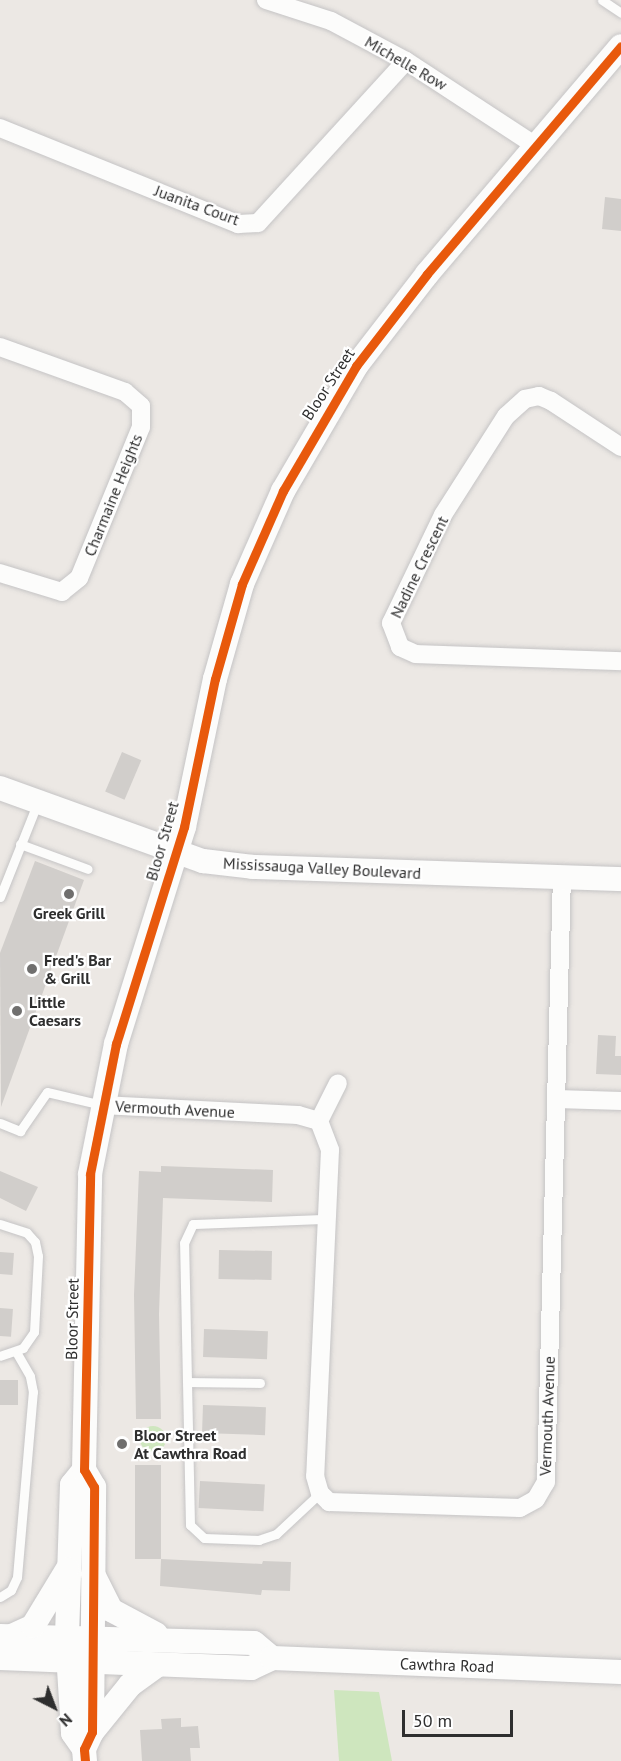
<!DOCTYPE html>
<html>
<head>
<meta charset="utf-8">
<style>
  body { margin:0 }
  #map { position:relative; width:621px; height:1761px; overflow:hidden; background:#ece8e4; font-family:"PT Sans",sans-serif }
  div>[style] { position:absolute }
  .green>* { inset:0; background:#cee6be }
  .round { border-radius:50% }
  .building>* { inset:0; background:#d1cecb; transform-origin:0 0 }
  .roads { filter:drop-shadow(0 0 2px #c5c4c5) drop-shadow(0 0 2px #c5c4c5) }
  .lane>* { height:9px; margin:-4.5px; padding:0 4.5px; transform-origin:4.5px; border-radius:4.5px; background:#fcfcfb }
  .street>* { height:18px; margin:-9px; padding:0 9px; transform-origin:9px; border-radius:9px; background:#fcfcfb }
  .secondary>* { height:24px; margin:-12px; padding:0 12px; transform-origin:12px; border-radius:12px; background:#fcfcfb }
  .cycleway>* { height:9px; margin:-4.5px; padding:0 4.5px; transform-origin:4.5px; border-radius:4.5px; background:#e8590c }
  .dots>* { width:16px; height:16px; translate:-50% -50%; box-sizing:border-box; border:3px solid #fff; border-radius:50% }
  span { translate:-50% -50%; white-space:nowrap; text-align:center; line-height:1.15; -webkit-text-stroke:4.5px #fff; paint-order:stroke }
  .street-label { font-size:16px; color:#2e2e2e }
  .poi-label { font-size:16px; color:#2e2e2e; font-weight:700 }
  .left { translate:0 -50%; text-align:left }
  .north { position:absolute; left:24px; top:1677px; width:60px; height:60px; -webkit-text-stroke:4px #fff; paint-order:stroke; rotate:138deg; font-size:16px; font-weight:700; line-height:24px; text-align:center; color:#2e2e2e }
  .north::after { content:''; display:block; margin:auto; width:21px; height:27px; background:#2e2e2e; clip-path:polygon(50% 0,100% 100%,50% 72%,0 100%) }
  .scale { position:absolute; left:402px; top:1710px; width:111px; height:27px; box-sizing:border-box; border:3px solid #2e2e2e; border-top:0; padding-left:8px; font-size:18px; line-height:21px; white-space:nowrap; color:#2e2e2e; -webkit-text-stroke:4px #fff; paint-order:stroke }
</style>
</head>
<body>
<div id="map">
  <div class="green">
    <i class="round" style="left:140px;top:1426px;width:26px;height:26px"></i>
    <i style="clip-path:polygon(334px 1690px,379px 1692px,392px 1761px,339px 1761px)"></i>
  </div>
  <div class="building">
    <i style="clip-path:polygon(605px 197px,621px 199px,621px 231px,602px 229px)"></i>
    <i style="left:122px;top:752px;width:21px;height:43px;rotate:23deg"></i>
    <i style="clip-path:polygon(35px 861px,84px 880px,1px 1107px,0 953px)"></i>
    <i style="clip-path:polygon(598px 1035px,616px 1036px,615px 1056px,621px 1056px,621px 1075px,596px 1074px)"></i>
    <i style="clip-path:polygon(161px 1166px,273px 1170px,272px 1202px,163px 1198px,159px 1314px,161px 1419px,136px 1419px,134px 1295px,139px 1171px,161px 1172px)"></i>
    <i style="clip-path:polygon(0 1171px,38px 1187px,26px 1211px,0 1198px)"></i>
    <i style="left:219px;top:1250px;width:53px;height:29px;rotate:1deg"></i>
    <i style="left:0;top:1252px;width:14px;height:22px;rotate:4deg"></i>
    <i style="left:0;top:1308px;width:13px;height:28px;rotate:4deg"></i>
    <i style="left:204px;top:1329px;width:64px;height:28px;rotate:2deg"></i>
    <i style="left:0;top:1380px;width:18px;height:25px"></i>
    <i style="left:203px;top:1405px;width:63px;height:28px;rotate:2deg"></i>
    <i style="left:135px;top:1465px;width:26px;height:94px"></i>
    <i style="left:200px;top:1481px;width:65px;height:27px;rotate:3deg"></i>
    <i style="clip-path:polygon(161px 1559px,262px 1564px,263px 1561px,291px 1562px,290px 1591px,262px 1590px,261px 1595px,160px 1586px)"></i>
    <i style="clip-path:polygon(181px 1718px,181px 1727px,198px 1726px,200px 1748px,190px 1748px,191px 1761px,142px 1761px,140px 1730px,162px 1729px,161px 1719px)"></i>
  </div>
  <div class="roads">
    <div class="lane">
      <i style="left:602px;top:0;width:23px;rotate:34deg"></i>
      <i style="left:20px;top:844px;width:72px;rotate:20.2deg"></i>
      <i style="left:0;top:897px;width:100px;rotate:-68.3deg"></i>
      <i style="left:0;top:1123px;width:22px;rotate:22deg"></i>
      <i style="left:20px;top:1131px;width:47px;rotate:-55.3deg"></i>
      <i style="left:47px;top:1092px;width:57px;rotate:13.3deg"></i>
      <i style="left:0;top:1224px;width:28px;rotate:18deg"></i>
      <i style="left:27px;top:1233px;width:12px;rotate:48deg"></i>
      <i style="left:35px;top:1242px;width:14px;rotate:78deg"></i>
      <i style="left:38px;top:1256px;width:76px;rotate:93deg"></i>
      <i style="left:34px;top:1332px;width:19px;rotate:125deg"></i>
      <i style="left:23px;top:1348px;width:24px;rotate:161deg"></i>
      <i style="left:190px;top:1382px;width:70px;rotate:0.8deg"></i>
      <i style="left:320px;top:1493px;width:60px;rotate:137deg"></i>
      <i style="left:276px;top:1534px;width:18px;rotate:161deg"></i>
      <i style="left:259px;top:1540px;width:55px;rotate:-177.9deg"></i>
      <i style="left:204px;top:1538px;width:19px;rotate:-137deg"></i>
      <i style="left:190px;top:1525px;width:282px;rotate:-91.2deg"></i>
      <i style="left:184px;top:1243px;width:21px;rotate:-65deg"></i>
      <i style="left:193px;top:1224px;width:131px;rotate:-2.2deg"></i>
      <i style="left:0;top:1597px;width:13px;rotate:-32deg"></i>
      <i style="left:11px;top:1590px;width:14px;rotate:-65deg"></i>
      <i style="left:17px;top:1577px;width:186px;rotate:-85.1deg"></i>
      <i style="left:33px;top:1392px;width:16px;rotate:-101deg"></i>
      <i style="left:30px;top:1376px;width:28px;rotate:-120deg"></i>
    </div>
    <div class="street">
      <i style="left:266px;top:0;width:68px;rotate:17.9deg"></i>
      <i style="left:331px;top:21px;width:85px;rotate:28.1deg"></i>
      <i style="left:406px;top:61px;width:155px;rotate:33.2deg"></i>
      <i style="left:0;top:128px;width:257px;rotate:22deg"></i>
      <i style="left:238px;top:224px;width:20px;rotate:-3deg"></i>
      <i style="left:258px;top:223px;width:219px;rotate:-47.6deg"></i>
      <i style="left:0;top:347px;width:133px;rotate:19.8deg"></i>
      <i style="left:125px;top:392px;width:21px;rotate:41deg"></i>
      <i style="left:141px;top:406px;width:21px;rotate:90deg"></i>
      <i style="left:141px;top:427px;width:163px;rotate:112.3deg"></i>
      <i style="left:79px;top:578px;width:22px;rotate:141deg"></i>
      <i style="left:62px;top:592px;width:65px;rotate:-163deg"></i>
      <i style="left:621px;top:447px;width:84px;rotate:-146.7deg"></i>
      <i style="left:551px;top:401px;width:13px;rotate:-157deg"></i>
      <i style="left:539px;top:396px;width:14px;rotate:168deg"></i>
      <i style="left:525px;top:399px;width:25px;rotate:138deg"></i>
      <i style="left:506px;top:416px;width:117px;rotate:122.5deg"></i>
      <i style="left:443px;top:515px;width:120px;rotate:115.7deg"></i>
      <i style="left:391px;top:623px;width:26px;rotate:69deg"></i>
      <i style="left:400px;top:647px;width:17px;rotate:24deg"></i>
      <i style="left:416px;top:654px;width:205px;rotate:2deg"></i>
      <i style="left:557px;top:1099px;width:64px;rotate:1.8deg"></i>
      <i style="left:102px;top:1105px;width:196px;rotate:2.9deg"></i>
      <i style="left:298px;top:1115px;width:22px;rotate:16deg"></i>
      <i style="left:319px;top:1121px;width:31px;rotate:69deg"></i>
      <i style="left:330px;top:1150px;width:326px;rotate:92.6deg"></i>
      <i style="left:315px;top:1476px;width:18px;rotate:74deg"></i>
      <i style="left:320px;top:1493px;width:13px;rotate:45deg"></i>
      <i style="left:329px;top:1502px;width:191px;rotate:1.8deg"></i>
      <i style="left:520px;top:1508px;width:18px;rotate:-29deg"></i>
      <i style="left:536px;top:1499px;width:20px;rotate:-60deg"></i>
      <i style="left:546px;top:1482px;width:605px;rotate:-88.49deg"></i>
      <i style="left:319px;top:1121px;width:42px;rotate:-63.4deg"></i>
    </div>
    <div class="secondary">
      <i style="left:0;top:788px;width:216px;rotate:19.8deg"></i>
      <i style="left:203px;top:861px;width:50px;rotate:6.8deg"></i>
      <i style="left:253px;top:867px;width:368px;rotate:1.9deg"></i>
      <i style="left:84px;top:1470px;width:19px;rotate:129deg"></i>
      <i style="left:72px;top:1485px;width:152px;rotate:91.9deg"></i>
      <i style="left:67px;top:1637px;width:96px;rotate:86.4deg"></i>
      <i style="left:73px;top:1733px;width:19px;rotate:55deg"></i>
      <i style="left:93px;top:1574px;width:40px;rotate:63.4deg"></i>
      <i style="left:111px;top:1610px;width:51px;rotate:28.1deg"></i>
      <i style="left:0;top:1636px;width:254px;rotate:1.6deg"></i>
      <i style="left:254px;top:1643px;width:23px;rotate:40deg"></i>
      <i style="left:12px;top:1636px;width:23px;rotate:-25deg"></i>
      <i style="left:33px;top:1626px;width:66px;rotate:-58.7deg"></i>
      <i style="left:0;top:1658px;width:251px;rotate:2.3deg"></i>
      <i style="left:251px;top:1668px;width:23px;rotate:-25deg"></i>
      <i style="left:272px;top:1658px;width:349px;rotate:2.3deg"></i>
      <i style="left:92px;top:1732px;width:60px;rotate:-51deg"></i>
      <i style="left:130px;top:1685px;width:32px;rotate:-36deg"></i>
      <i style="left:85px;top:1761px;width:12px;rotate:-95deg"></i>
      <i style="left:84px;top:1749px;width:19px;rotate:-65deg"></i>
      <i style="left:92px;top:1732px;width:245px;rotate:-89.5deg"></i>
      <i style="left:94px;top:1487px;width:20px;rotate:-120deg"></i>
      <i style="left:84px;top:1470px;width:296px;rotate:-88.8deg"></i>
      <i style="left:90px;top:1174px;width:133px;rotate:-78.7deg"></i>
      <i style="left:116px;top:1044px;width:227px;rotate:-72.6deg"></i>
      <i style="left:184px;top:827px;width:151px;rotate:-78.2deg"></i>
      <i style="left:215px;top:679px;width:99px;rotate:-74.1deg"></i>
      <i style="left:242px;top:584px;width:102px;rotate:-66.2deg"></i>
      <i style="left:283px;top:491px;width:145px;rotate:-59.7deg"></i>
      <i style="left:356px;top:366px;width:116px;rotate:-52.3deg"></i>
      <i style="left:427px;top:274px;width:299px;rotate:-49.6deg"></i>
    </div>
  </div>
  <div class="cycleway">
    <i style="left:85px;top:1761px;width:12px;rotate:-95deg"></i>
    <i style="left:84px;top:1749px;width:19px;rotate:-65deg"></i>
    <i style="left:92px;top:1732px;width:245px;rotate:-89.5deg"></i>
    <i style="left:94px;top:1487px;width:20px;rotate:-120deg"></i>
    <i style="left:84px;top:1470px;width:296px;rotate:-88.8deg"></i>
    <i style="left:90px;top:1174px;width:133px;rotate:-78.7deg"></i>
    <i style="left:116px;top:1044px;width:227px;rotate:-72.6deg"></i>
    <i style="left:184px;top:827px;width:151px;rotate:-78.2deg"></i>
    <i style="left:215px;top:679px;width:99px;rotate:-74.1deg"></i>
    <i style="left:242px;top:584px;width:102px;rotate:-66.2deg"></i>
    <i style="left:283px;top:491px;width:145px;rotate:-59.7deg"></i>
    <i style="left:356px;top:366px;width:116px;rotate:-52.3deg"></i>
    <i style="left:427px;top:274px;width:299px;rotate:-49.6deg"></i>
  </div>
  <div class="dots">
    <i style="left:69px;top:894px;background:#706f6e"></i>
    <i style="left:32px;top:969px;background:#706f6e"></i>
    <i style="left:17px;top:1011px;background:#706f6e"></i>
    <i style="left:122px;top:1444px;background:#706f6e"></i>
  </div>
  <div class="street-label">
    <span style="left:406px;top:63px;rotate:30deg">Michelle Row</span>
    <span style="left:197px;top:205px;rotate:20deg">Juanita Court</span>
    <span style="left:328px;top:384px;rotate:-57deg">Bloor Street</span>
    <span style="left:113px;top:495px;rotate:-68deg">Charmaine Heights</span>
    <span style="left:419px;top:567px;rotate:-64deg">Nadine Crescent</span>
    <span style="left:162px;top:841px;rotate:-74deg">Bloor Street</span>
    <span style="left:322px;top:868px;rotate:3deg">Mississauga Valley Boulevard</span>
    <span style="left:175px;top:1109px;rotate:3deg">Vermouth Avenue</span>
    <span style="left:72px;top:1319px;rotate:-89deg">Bloor Street</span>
    <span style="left:547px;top:1416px;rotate:-88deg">Vermouth Avenue</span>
    <span style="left:447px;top:1665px;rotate:2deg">Cawthra Road</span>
  </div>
  <div class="poi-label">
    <span style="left:69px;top:913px">Greek Grill</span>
    <span class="left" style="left:44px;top:969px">Fred's Bar<br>&amp; Grill</span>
    <span class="left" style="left:29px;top:1011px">Little<br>Caesars</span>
    <span class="left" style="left:134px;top:1444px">Bloor Street<br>At Cawthra Road</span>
  </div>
  <div class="north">N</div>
  <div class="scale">50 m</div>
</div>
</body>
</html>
